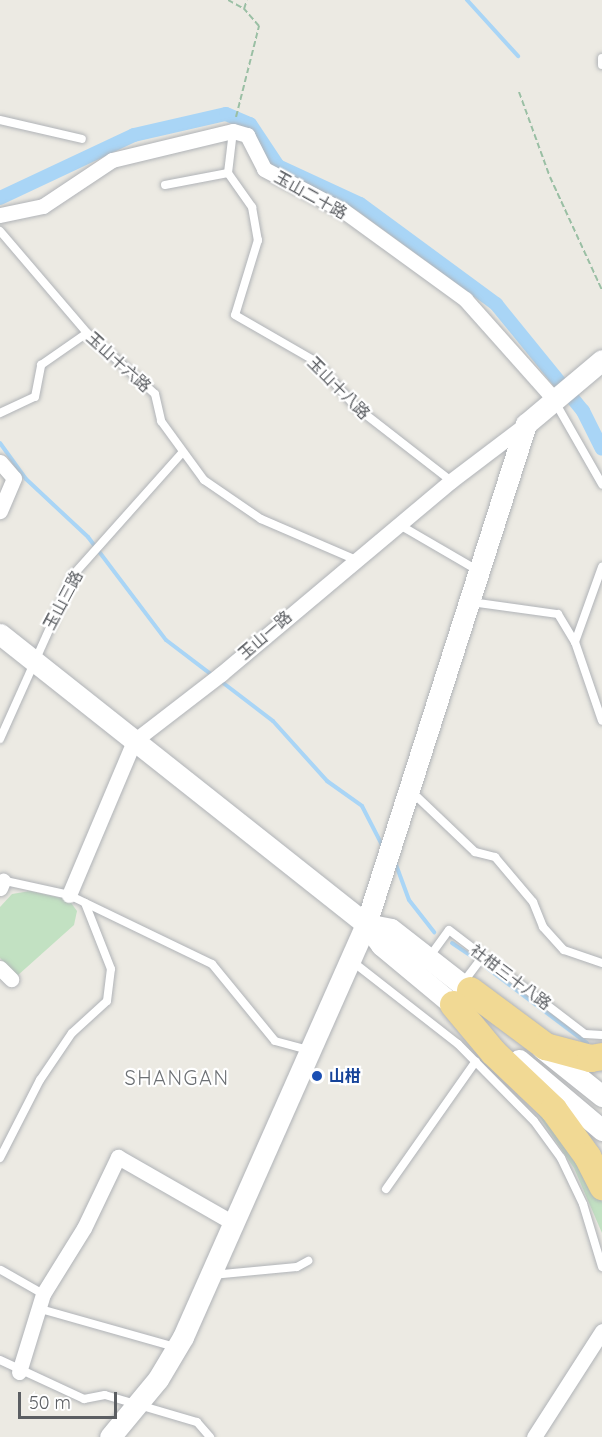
<!DOCTYPE html>
<html>
<head>
<meta charset="utf-8">
<style>
  body { margin:0 }
  #map { position:relative; width:602px; height:1437px; overflow:hidden; background:#eceae3; font-family:Quicksand,"Noto Sans TC",sans-serif }
  div>[style] { position:absolute }
  .green>* { inset:0; background:#c2e1c2 }
  .stream>* { height:4px; margin:-2px; padding:0 2px; transform-origin:2px; border-radius:2px; background:#a9d5f6 }
  .canal>* { height:14px; margin:-7px; padding:0 7px; transform-origin:7px; border-radius:7px; background:#a9d5f6 }
  .path>* { height:2px; margin-top:-1px; transform-origin:0; background:repeating-linear-gradient(90deg,#9abfa4 0 6px,transparent 0 9px) }
  .roads { filter:drop-shadow(0 0 2px #b0b3b7) drop-shadow(0 0 2px #b0b3b7) }
  .service>* { height:8px; margin:-4px; padding:0 4px; transform-origin:4px; border-radius:4px; background:#fff }
  .minor>* { height:15px; margin:-7.5px; padding:0 7.5px; transform-origin:7.5px; border-radius:7.5px; background:#fff }
  .secondary>* { height:21px; margin:-10.5px; padding:0 10.5px; transform-origin:10.5px; border-radius:10.5px; background:#fff }
  .motorway>* { height:27px; margin:-13.5px; padding:0 13.5px; transform-origin:13.5px; border-radius:13.5px; background:#f1d994 }
  .dots>* { width:16px; height:16px; translate:-50% -50%; box-sizing:border-box; border:3px solid #fff; border-radius:50% }
  span { translate:-50% -50%; white-space:nowrap; text-align:center; line-height:1.15; -webkit-text-stroke:4.5px #fff; paint-order:stroke }
  .street-label { font-size:16px; color:#5b5e62 }
  .transit-label { font-size:16px; color:#164399; font-weight:700 }
  .left { translate:0 -50%; text-align:left }
  .quarter-label { font-size:20px; color:#6c7074; letter-spacing:1.5px }
  .scale { position:absolute; left:18px; top:1392px; width:99px; height:27px; box-sizing:border-box; border:3px solid #5b5e62; border-top:0; padding-left:8px; font-size:18px; line-height:21px; white-space:nowrap; color:#5b5e62; -webkit-text-stroke:4px #fff; paint-order:stroke }
</style>
</head>
<body>
<div id="map">
  <div class="green">
    <i style="clip-path:polygon(30px 891px,69px 900px,77px 911px,74px 925px,17px 976px,0 958px,0 907px,12px 894px)"></i>
    <i style="clip-path:polygon(523px 1092px,574px 1149px,602px 1202px,602px 1233px,574px 1168px)"></i>
  </div>
  <div class="stream">
    <i style="left:467px;top:0;width:76px;rotate:47.7deg"></i>
    <i style="left:0;top:443px;width:44px;rotate:54.2deg"></i>
    <i style="left:26px;top:479px;width:85px;rotate:43.1deg"></i>
    <i style="left:88px;top:537px;width:129px;rotate:52.9deg"></i>
    <i style="left:166px;top:640px;width:58px;rotate:37.3deg"></i>
    <i style="left:218px;top:679px;width:69px;rotate:37.4deg"></i>
    <i style="left:273px;top:721px;width:81px;rotate:48deg"></i>
    <i style="left:327px;top:781px;width:43px;rotate:35.5deg"></i>
    <i style="left:362px;top:806px;width:46px;rotate:62.9deg"></i>
    <i style="left:395px;top:862px;width:40px;rotate:69.8deg"></i>
    <i style="left:409px;top:900px;width:41px;rotate:52deg"></i>
    <i style="left:452px;top:943px;width:22px;rotate:34deg"></i>
    <i style="left:487px;top:968px;width:125px;rotate:36.9deg"></i>
  </div>
  <div class="canal">
    <i style="left:0;top:198px;width:148px;rotate:-25.2deg"></i>
    <i style="left:134px;top:135px;width:94px;rotate:-12.9deg"></i>
    <i style="left:226px;top:114px;width:26px;rotate:23deg"></i>
    <i style="left:250px;top:124px;width:50px;rotate:56.3deg"></i>
    <i style="left:278px;top:166px;width:90px;rotate:24.9deg"></i>
    <i style="left:360px;top:204px;width:169px;rotate:36.3deg"></i>
    <i style="left:496px;top:304px;width:138px;rotate:50.9deg"></i>
    <i style="left:583px;top:411px;width:42px;rotate:63.4deg"></i>
  </div>
  <div class="path">
    <i style="left:228px;top:0;width:18px;rotate:29deg"></i>
    <i style="left:244px;top:9px;width:9px;rotate:-72deg"></i>
    <i style="left:519px;top:92px;width:90px;rotate:70deg"></i>
    <i style="left:550px;top:177px;width:124px;rotate:65.3deg"></i>
    <i style="left:236px;top:117px;width:94px;rotate:-75.8deg"></i>
    <i style="left:259px;top:26px;width:23px;rotate:-131deg"></i>
  </div>
  <div class="roads">
    <div class="service">
      <i style="left:602px;top:58px;width:7px;rotate:90deg"></i>
      <i style="left:0;top:120px;width:84px;rotate:13deg"></i>
      <i style="left:233px;top:131px;width:42px;rotate:96.8deg"></i>
      <i style="left:228px;top:173px;width:42px;rotate:54.8deg"></i>
      <i style="left:252px;top:207px;width:34px;rotate:80deg"></i>
      <i style="left:258px;top:240px;width:78px;rotate:107deg"></i>
      <i style="left:235px;top:315px;width:92px;rotate:29.9deg"></i>
      <i style="left:315px;top:361px;width:62px;rotate:48.3deg"></i>
      <i style="left:356px;top:407px;width:120px;rotate:37.9deg"></i>
      <i style="left:165px;top:185px;width:64px;rotate:-10.8deg"></i>
      <i style="left:0;top:231px;width:134px;rotate:49.5deg"></i>
      <i style="left:87px;top:333px;width:91px;rotate:41.9deg"></i>
      <i style="left:155px;top:394px;width:28px;rotate:77deg"></i>
      <i style="left:161px;top:421px;width:73px;rotate:53.9deg"></i>
      <i style="left:204px;top:480px;width:69px;rotate:34.4deg"></i>
      <i style="left:261px;top:519px;width:103px;rotate:23.3deg"></i>
      <i style="left:555px;top:402px;width:95px;rotate:60.2deg"></i>
      <i style="left:0;top:413px;width:38px;rotate:-25deg"></i>
      <i style="left:35px;top:397px;width:33px;rotate:-79deg"></i>
      <i style="left:41px;top:365px;width:56px;rotate:-34.8deg"></i>
      <i style="left:398px;top:524px;width:91px;rotate:30.2deg"></i>
      <i style="left:471px;top:602px;width:88px;rotate:7.9deg"></i>
      <i style="left:558px;top:614px;width:33px;rotate:59deg"></i>
      <i style="left:575px;top:642px;width:83px;rotate:71.1deg"></i>
      <i style="left:575px;top:642px;width:80px;rotate:-70.2deg"></i>
      <i style="left:0;top:739px;width:181px;rotate:-65.8deg"></i>
      <i style="left:74px;top:574px;width:161px;rotate:-48.3deg"></i>
      <i style="left:412px;top:792px;width:87px;rotate:43.6deg"></i>
      <i style="left:475px;top:852px;width:21px;rotate:14deg"></i>
      <i style="left:495px;top:857px;width:59px;rotate:49.8deg"></i>
      <i style="left:533px;top:902px;width:27px;rotate:68deg"></i>
      <i style="left:543px;top:927px;width:31px;rotate:48deg"></i>
      <i style="left:564px;top:950px;width:40px;rotate:18.9deg"></i>
      <i style="left:1px;top:880px;width:70px;rotate:12.4deg"></i>
      <i style="left:69px;top:895px;width:159px;rotate:25.8deg"></i>
      <i style="left:212px;top:964px;width:99px;rotate:50.7deg"></i>
      <i style="left:275px;top:1041px;width:34px;rotate:15deg"></i>
      <i style="left:430px;top:956px;width:32px;rotate:-54deg"></i>
      <i style="left:449px;top:930px;width:171px;rotate:37.4deg"></i>
      <i style="left:585px;top:1034px;width:17px;rotate:3deg"></i>
      <i style="left:353px;top:962px;width:133px;rotate:38deg"></i>
      <i style="left:458px;top:1044px;width:108px;rotate:45.4deg"></i>
      <i style="left:534px;top:1121px;width:46px;rotate:53.9deg"></i>
      <i style="left:561px;top:1158px;width:51px;rotate:64.4deg"></i>
      <i style="left:583px;top:1204px;width:66px;rotate:73.2deg"></i>
      <i style="left:462px;top:984px;width:35px;rotate:-53deg"></i>
      <i style="left:0;top:1158px;width:88px;rotate:-62.9deg"></i>
      <i style="left:40px;top:1080px;width:57px;rotate:-55.8deg"></i>
      <i style="left:72px;top:1033px;width:47px;rotate:-42.4deg"></i>
      <i style="left:107px;top:1001px;width:32px;rotate:-83deg"></i>
      <i style="left:111px;top:969px;width:71px;rotate:-111.5deg"></i>
      <i style="left:386px;top:1189px;width:156px;rotate:-54.9deg"></i>
      <i style="left:1px;top:1270px;width:48px;rotate:29.7deg"></i>
      <i style="left:212px;top:1275px;width:85px;rotate:-5.4deg"></i>
      <i style="left:297px;top:1267px;width:13px;rotate:-29deg"></i>
      <i style="left:37px;top:1308px;width:143px;rotate:15.8deg"></i>
      <i style="left:0;top:1360px;width:93px;rotate:24.9deg"></i>
      <i style="left:84px;top:1399px;width:21px;rotate:-11deg"></i>
      <i style="left:105px;top:1395px;width:96px;rotate:16.4deg"></i>
      <i style="left:197px;top:1422px;width:20px;rotate:49deg"></i>
    </div>
    <div class="minor">
      <i style="left:0;top:215px;width:44px;rotate:-11.8deg"></i>
      <i style="left:43px;top:206px;width:83px;rotate:-33.7deg"></i>
      <i style="left:112px;top:160px;width:124px;rotate:-13.5deg"></i>
      <i style="left:233px;top:131px;width:15px;rotate:16deg"></i>
      <i style="left:247px;top:135px;width:38px;rotate:63deg"></i>
      <i style="left:264px;top:169px;width:90px;rotate:27.7deg"></i>
      <i style="left:344px;top:211px;width:150px;rotate:36deg"></i>
      <i style="left:465px;top:299px;width:135px;rotate:48.3deg"></i>
      <i style="left:0;top:462px;width:21px;rotate:49deg"></i>
      <i style="left:14px;top:478px;width:36px;rotate:113deg"></i>
      <i style="left:0;top:888px;width:8px;rotate:-67deg"></i>
      <i style="left:69px;top:895px;width:167px;rotate:-67.1deg"></i>
      <i style="left:134px;top:741px;width:110px;rotate:-37.6deg"></i>
      <i style="left:221px;top:674px;width:300px;rotate:-40deg"></i>
      <i style="left:451px;top:481px;width:94px;rotate:-37.2deg"></i>
      <i style="left:0;top:968px;width:16px;rotate:45deg"></i>
      <i style="left:19px;top:1372px;width:82px;rotate:-72.9deg"></i>
      <i style="left:43px;top:1294px;width:78px;rotate:-58.2deg"></i>
      <i style="left:84px;top:1228px;width:79px;rotate:-64.4deg"></i>
      <i style="left:118px;top:1157px;width:135px;rotate:29.8deg"></i>
      <i style="left:534px;top:1437px;width:126px;rotate:-57.3deg"></i>
    </div>
    <div class="secondary">
      <i style="left:0;top:634px;width:467px;rotate:38.4deg"></i>
      <i style="left:366px;top:924px;width:26px;rotate:54deg"></i>
      <i style="left:381px;top:945px;width:107px;rotate:39.7deg"></i>
      <i style="left:366px;top:924px;width:25px;rotate:11deg"></i>
      <i style="left:391px;top:929px;width:115px;rotate:38deg"></i>
      <i style="left:542px;top:1048px;width:77px;rotate:38.7deg"></i>
      <i style="left:519px;top:1060px;width:109px;rotate:40.1deg"></i>
      <i style="left:110px;top:1437px;width:75px;rotate:-50.4deg"></i>
      <i style="left:158px;top:1379px;width:49px;rotate:-59.2deg"></i>
      <i style="left:183px;top:1337px;width:452px;rotate:-66.1deg"></i>
      <i style="left:366px;top:924px;width:525px;rotate:-72.26deg"></i>
      <i style="left:526px;top:424px;width:99px;rotate:-40.1deg"></i>
    </div>
    <div class="motorway">
      <i style="left:470px;top:990px;width:94px;rotate:36.7deg"></i>
      <i style="left:545px;top:1046px;width:47px;rotate:14.9deg"></i>
      <i style="left:590px;top:1058px;width:12px;rotate:-9deg"></i>
      <i style="left:453px;top:1004px;width:62px;rotate:50.2deg"></i>
      <i style="left:493px;top:1052px;width:83px;rotate:43.5deg"></i>
      <i style="left:553px;top:1109px;width:58px;rotate:54.1deg"></i>
      <i style="left:587px;top:1156px;width:34px;rotate:63deg"></i>
    </div>
  </div>
  <div class="dots">
    <i style="left:317px;top:1076px;background:#1a4fb4"></i>
  </div>
  <div class="street-label">
    <span style="left:311px;top:195px;rotate:29deg">玉山二十路</span>
    <span style="left:119px;top:362px;rotate:42deg">玉山十六路</span>
    <span style="left:339px;top:388px;rotate:45deg">玉山十八路</span>
    <span style="left:63px;top:600px;rotate:-62deg">玉山三路</span>
    <span style="left:265px;top:635px;rotate:-41deg">玉山一路</span>
    <span style="left:511px;top:977px;rotate:37deg">社柑三十八路</span>
  </div>
  <div class="transit-label">
    <span class="left" style="left:329px;top:1076px">山柑</span>
  </div>
  <div class="quarter-label">
    <span style="left:177px;top:1077px">SHANGAN</span>
  </div>
  <div class="scale">50 m</div>
</div>
</body>
</html>
